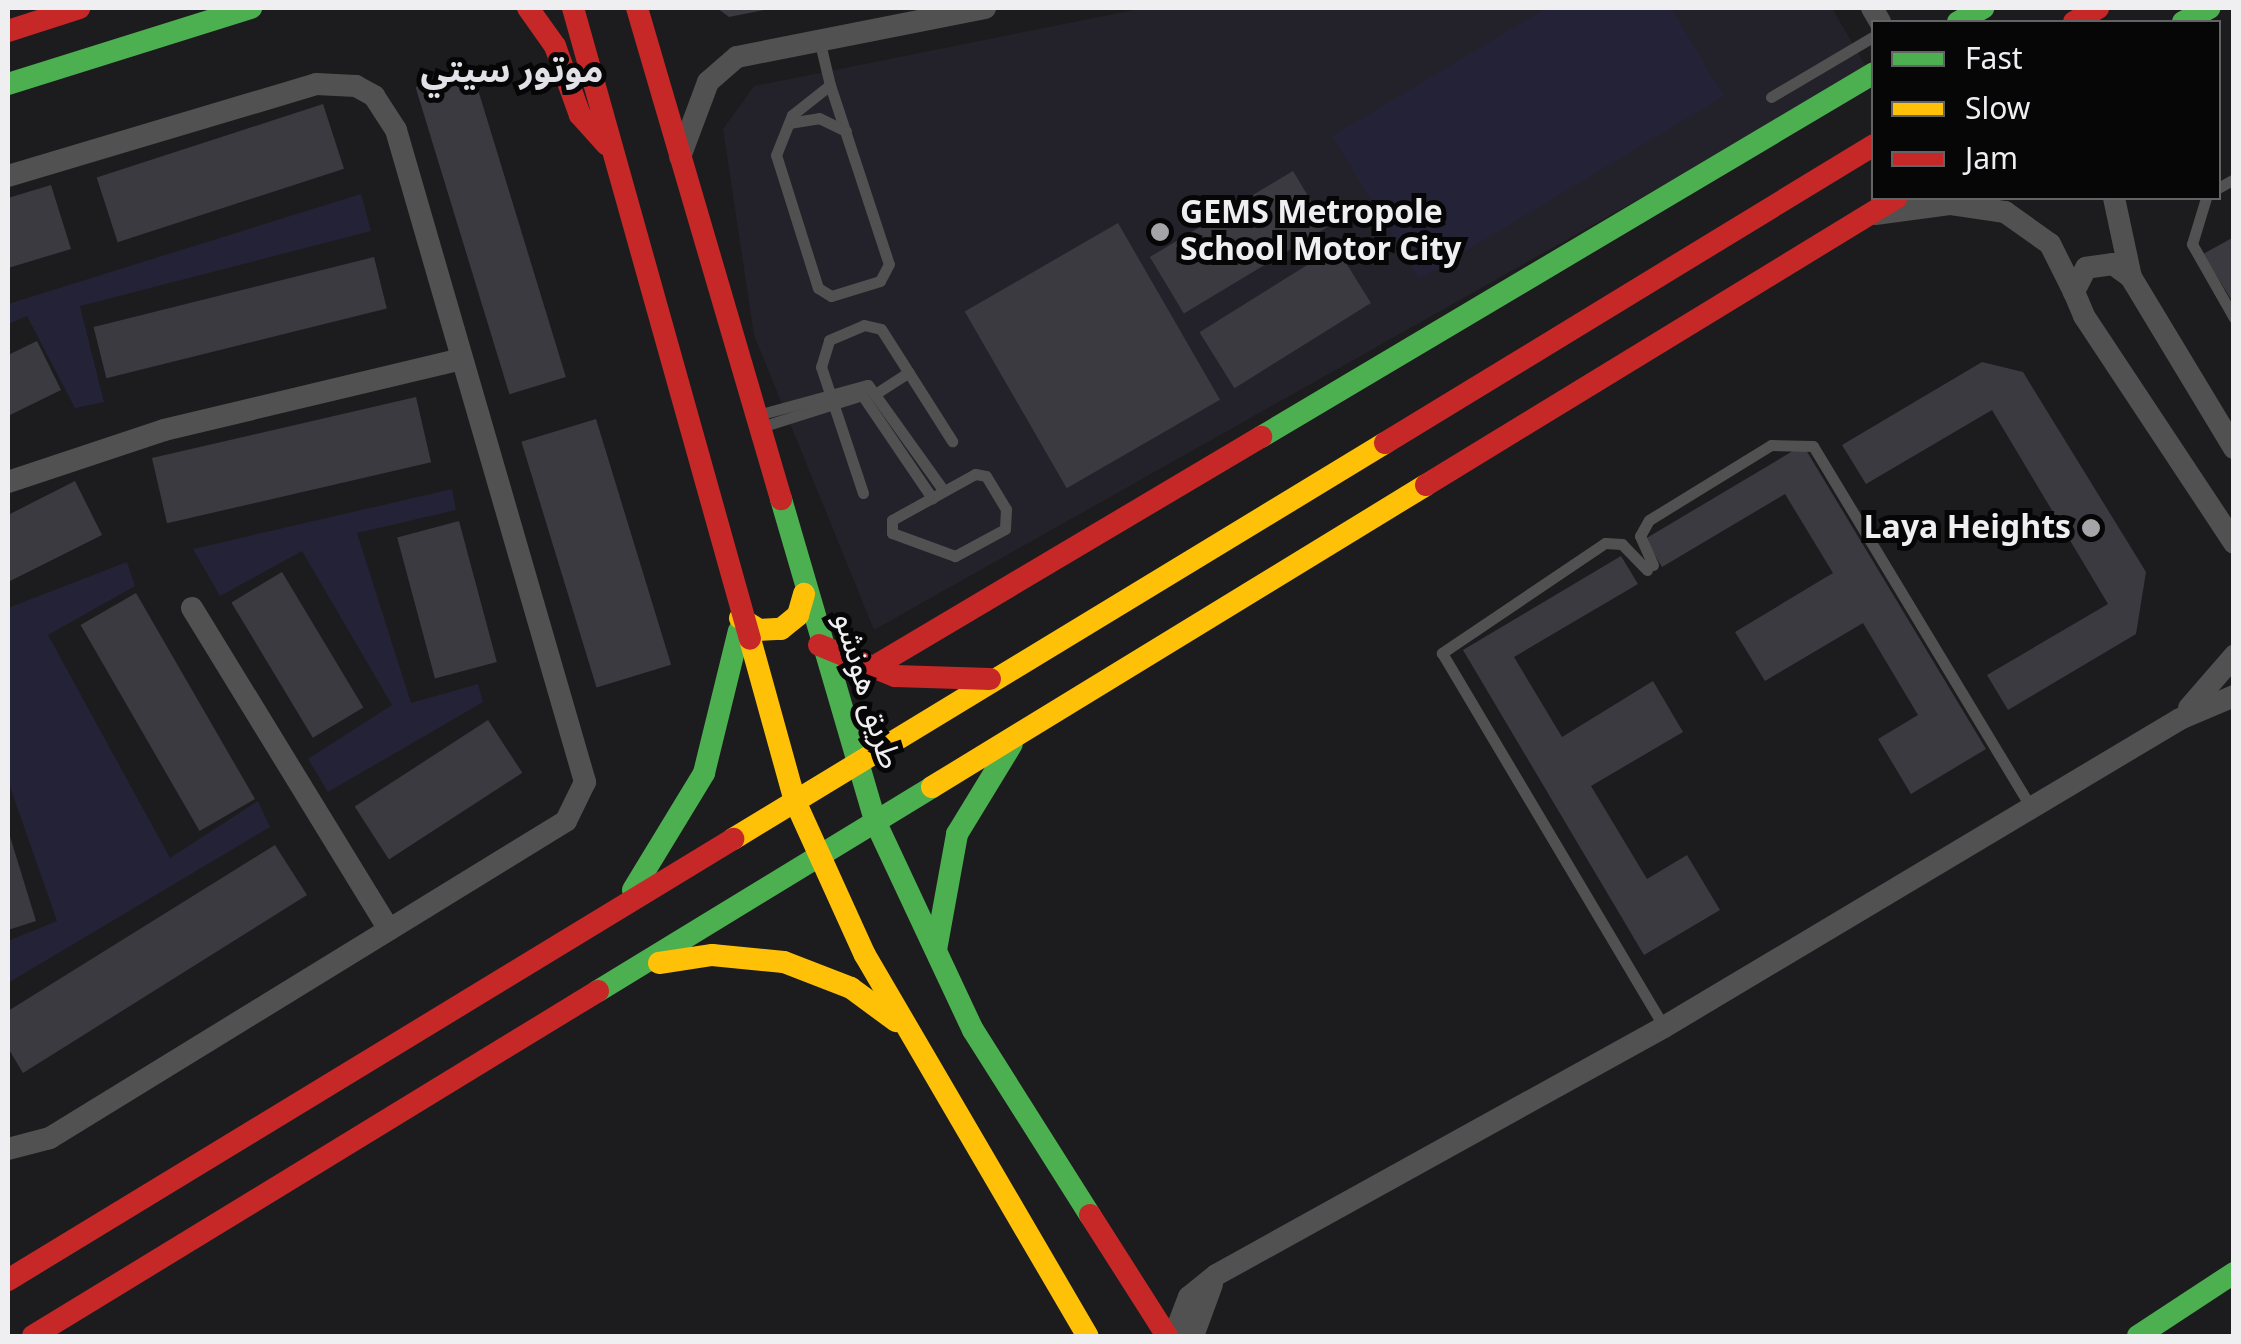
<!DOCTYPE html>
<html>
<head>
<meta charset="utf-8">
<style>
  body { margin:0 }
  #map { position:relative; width:2241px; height:1344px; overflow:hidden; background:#1c1c1e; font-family:Georgia,"Noto Sans Arabic",serif }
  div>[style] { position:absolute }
  .built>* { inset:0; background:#23222a }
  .green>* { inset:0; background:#242236 }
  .building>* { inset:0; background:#3b3a40; transform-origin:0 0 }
  .lane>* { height:11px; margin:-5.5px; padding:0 5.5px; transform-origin:5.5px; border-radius:5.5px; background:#515151 }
  .street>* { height:22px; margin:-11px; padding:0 11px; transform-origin:11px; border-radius:11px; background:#515151 }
  .fast>* { height:22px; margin:-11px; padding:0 11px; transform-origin:11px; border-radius:11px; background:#4caf50 }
  .slow>* { height:22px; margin:-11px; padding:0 11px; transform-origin:11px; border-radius:11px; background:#ffc107 }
  .jam>* { height:22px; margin:-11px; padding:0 11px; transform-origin:11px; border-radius:11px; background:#c62828 }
  .dots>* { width:28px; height:28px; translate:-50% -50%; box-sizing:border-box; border:5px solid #060607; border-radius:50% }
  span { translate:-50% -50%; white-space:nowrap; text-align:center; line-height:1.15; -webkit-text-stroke:10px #060607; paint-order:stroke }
  .poi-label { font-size:32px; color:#efeff2; font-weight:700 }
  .left { translate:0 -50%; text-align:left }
  .right { translate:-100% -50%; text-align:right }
  .street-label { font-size:32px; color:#efeff2 }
  .neighbourhood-label { font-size:35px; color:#e1e1e7; font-weight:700 }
  .frame { position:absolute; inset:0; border:10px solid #efeff2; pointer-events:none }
  .legend { position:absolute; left:1871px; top:20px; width:350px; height:180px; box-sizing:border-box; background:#060607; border:2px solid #636365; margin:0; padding:12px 18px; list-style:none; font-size:30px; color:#efeff2 }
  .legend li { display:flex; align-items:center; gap:20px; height:50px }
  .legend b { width:50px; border:2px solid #636365 }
</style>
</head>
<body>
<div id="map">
  <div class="built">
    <i style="clip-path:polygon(1144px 8px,1832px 8px,1868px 70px,874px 630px,754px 335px,723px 129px,754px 86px)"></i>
  </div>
  <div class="green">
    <i style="clip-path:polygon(1546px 8px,1671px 8px,1724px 96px,1419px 279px,1332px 136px)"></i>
    <i style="clip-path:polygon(361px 194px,371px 231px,80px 306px,104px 402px,75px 408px,27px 316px,8px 324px,8px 304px)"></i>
    <i style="clip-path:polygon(452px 489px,456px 510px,357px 533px,411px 703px,478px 684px,483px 702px,328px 792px,308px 759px,392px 705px,302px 551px,220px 596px,193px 549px)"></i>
    <i style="clip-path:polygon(127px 562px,135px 586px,48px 635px,170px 858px,258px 801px,270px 827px,8px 983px,8px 941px,57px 921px,8px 781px,8px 608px)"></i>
  </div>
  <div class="building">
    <i style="clip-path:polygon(717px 8px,769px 8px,769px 9px,729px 17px)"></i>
    <i style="left:472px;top:70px;width:321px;height:59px;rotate:73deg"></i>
    <i style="left:323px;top:104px;width:68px;height:238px;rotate:72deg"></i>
    <i style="left:1293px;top:171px;width:66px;height:167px;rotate:59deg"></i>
    <i style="clip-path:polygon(51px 185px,71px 249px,8px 268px,8px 198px)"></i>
    <i style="left:1118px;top:223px;width:204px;height:177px;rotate:60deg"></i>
    <i style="clip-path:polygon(2234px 237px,2234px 304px,2203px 254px)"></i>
    <i style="left:1336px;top:247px;width:66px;height:161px;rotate:58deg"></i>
    <i style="left:374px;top:257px;width:53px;height:289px;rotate:76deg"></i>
    <i style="clip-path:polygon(37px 341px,61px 390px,8px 416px,8px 355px)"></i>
    <i style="clip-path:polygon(1982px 362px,2023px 372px,2146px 572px,2136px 634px,2008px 710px,1987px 675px,2108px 604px,1992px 410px,1866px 484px,1842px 445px)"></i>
    <i style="left:416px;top:397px;width:67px;height:271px;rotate:77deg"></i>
    <i style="left:596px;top:419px;width:257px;height:78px;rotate:73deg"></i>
    <i style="clip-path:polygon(1803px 445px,1986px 749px,1911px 794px,1878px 739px,1918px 715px,1863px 623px,1765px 681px,1735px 632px,1833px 573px,1785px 494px,1662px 567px,1645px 539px)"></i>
    <i style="clip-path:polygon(75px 481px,102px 535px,8px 582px,8px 515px)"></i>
    <i style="left:459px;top:521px;width:146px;height:64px;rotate:75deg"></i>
    <i style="clip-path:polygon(1621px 556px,1638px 584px,1514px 657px,1562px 737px,1653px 681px,1683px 732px,1591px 786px,1647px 879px,1687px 855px,1720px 910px,1644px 955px,1463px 650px)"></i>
    <i style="left:282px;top:572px;width:158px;height:59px;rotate:59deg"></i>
    <i style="left:136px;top:593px;width:238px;height:64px;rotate:60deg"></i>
    <i style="left:488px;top:720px;width:63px;height:159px;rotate:57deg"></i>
    <i style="clip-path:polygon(8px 830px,36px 921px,8px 930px)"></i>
    <i style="clip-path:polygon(275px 845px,307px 895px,23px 1073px,8px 1048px,8px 1011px)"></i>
  </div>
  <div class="lane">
    <i style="left:819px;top:39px;width:47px;rotate:76.6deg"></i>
    <i style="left:830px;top:85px;width:188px;rotate:71.8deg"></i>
    <i style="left:889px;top:264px;width:19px;rotate:118deg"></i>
    <i style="left:880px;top:281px;width:51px;rotate:163deg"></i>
    <i style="left:831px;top:296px;width:15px;rotate:-148deg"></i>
    <i style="left:818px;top:288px;width:139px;rotate:-107.5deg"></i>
    <i style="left:776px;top:155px;width:43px;rotate:-68.2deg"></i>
    <i style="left:792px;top:115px;width:48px;rotate:-38.3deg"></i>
    <i style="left:1771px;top:97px;width:120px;rotate:-30.6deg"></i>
    <i style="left:789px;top:123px;width:30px;rotate:-9deg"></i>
    <i style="left:819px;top:118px;width:30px;rotate:26deg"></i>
    <i style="left:2218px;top:188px;width:18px;rotate:-29deg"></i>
    <i style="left:2206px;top:198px;width:48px;rotate:106.9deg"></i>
    <i style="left:2192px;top:244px;width:85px;rotate:60.4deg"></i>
    <i style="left:875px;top:394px;width:40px;rotate:-32.9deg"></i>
    <i style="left:758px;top:415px;width:114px;rotate:-15.3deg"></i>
    <i style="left:868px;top:385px;width:130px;rotate:54.4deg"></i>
    <i style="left:761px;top:427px;width:106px;rotate:-17.6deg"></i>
    <i style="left:862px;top:395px;width:125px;rotate:55.8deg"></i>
    <i style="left:975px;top:474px;width:11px;rotate:10deg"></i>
    <i style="left:986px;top:476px;width:39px;rotate:59deg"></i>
    <i style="left:1006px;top:509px;width:20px;rotate:93deg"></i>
    <i style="left:1005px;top:529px;width:57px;rotate:151.6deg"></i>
    <i style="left:955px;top:556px;width:67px;rotate:-159.9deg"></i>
    <i style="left:892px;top:533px;width:13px;rotate:-90deg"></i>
    <i style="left:892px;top:520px;width:95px;rotate:-29deg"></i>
    <i style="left:863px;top:493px;width:133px;rotate:-108.4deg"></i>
    <i style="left:821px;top:367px;width:28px;rotate:-73deg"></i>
    <i style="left:829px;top:340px;width:38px;rotate:-23deg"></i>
    <i style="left:864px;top:325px;width:17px;rotate:13deg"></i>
    <i style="left:881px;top:329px;width:133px;rotate:57.6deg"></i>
    <i style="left:1653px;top:565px;width:32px;rotate:-114deg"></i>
    <i style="left:1640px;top:536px;width:18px;rotate:-61deg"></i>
    <i style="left:1649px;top:520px;width:143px;rotate:-31.6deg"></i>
    <i style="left:1771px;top:445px;width:42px;rotate:1.4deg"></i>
    <i style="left:1813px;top:446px;width:422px;rotate:58.9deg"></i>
    <i style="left:1647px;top:570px;width:36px;rotate:-134deg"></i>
    <i style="left:1622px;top:544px;width:17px;rotate:-177deg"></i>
    <i style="left:1605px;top:543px;width:197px;rotate:146deg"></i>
    <i style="left:1442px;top:653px;width:435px;rotate:59.3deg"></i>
  </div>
  <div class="street">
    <i style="left:1872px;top:8px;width:16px;rotate:60deg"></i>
    <i style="left:680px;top:157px;width:80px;rotate:-69.5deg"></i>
    <i style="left:708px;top:82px;width:38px;rotate:-41deg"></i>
    <i style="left:737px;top:57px;width:253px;rotate:-11.2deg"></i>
    <i style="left:8px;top:176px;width:321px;rotate:-16.6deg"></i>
    <i style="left:316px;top:84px;width:40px;rotate:2.9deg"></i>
    <i style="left:356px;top:86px;width:21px;rotate:29deg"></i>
    <i style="left:374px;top:96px;width:40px;rotate:57.1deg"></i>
    <i style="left:396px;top:130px;width:679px;rotate:73.83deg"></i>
    <i style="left:585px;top:782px;width:43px;rotate:116deg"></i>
    <i style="left:566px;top:821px;width:606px;rotate:148.44deg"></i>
    <i style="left:50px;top:1138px;width:43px;rotate:165.3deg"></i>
    <i style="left:2114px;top:198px;width:81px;rotate:77.9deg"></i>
    <i style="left:1875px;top:214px;width:77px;rotate:-7.5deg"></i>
    <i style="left:1951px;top:204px;width:55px;rotate:8.4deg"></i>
    <i style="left:2005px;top:212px;width:55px;rotate:35.4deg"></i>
    <i style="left:2050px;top:244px;width:54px;rotate:63.4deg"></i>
    <i style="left:2234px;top:448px;width:200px;rotate:-121.1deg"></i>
    <i style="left:2131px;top:277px;width:22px;rotate:-144deg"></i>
    <i style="left:2113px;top:264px;width:27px;rotate:172deg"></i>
    <i style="left:2086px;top:268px;width:27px;rotate:117deg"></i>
    <i style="left:2074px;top:292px;width:26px;rotate:67deg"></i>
    <i style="left:2084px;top:316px;width:272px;rotate:56.5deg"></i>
    <i style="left:8px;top:482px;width:164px;rotate:-18.4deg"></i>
    <i style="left:164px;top:430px;width:305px;rotate:-13.4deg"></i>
    <i style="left:192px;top:608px;width:377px;rotate:58.5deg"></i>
    <i style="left:2189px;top:708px;width:69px;rotate:-49.1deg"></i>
    <i style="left:1174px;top:1336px;width:42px;rotate:-69deg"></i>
    <i style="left:1189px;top:1297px;width:35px;rotate:-39deg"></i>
    <i style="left:1216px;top:1275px;width:512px;rotate:-28.97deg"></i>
    <i style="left:1664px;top:1027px;width:601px;rotate:-30.83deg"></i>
    <i style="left:2180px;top:719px;width:59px;rotate:-23.1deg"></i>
    <i style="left:1193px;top:1336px;width:55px;rotate:-69.9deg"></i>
  </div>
  <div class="fast">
    <i style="left:1958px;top:22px;width:29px;rotate:-29deg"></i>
    <i style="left:2183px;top:22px;width:30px;rotate:-28deg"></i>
    <i style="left:8px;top:84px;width:255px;rotate:-17.4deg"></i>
    <i style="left:1261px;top:437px;width:713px;rotate:-30.7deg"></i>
    <i style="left:781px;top:499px;width:335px;rotate:73.7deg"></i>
    <i style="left:875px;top:821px;width:231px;rotate:64.9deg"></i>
    <i style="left:973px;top:1030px;width:219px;rotate:57.7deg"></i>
    <i style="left:633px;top:890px;width:137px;rotate:-58.7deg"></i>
    <i style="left:704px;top:773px;width:146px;rotate:-76.2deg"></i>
    <i style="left:936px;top:950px;width:118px;rotate:-79.7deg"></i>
    <i style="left:957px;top:834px;width:105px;rotate:-58.6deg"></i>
    <i style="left:598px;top:991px;width:391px;rotate:-31.4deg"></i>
    <i style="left:2138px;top:1336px;width:115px;rotate:-33.3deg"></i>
  </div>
  <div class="slow">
    <i style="left:740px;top:618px;width:22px;rotate:32deg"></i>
    <i style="left:759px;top:630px;width:22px;rotate:-3deg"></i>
    <i style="left:781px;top:629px;width:22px;rotate:-39deg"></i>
    <i style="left:798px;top:615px;width:22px;rotate:-74deg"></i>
    <i style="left:750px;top:639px;width:168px;rotate:74.5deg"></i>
    <i style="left:795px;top:801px;width:169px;rotate:65.6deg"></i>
    <i style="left:865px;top:955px;width:441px;rotate:59.7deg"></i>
    <i style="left:932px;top:787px;width:579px;rotate:-31.44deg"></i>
    <i style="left:733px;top:839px;width:763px;rotate:-31.27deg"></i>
    <i style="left:659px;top:963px;width:54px;rotate:-8.6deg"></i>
    <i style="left:712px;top:955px;width:72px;rotate:5.6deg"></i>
    <i style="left:784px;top:962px;width:72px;rotate:21.2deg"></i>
    <i style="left:851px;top:988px;width:56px;rotate:36.3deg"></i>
  </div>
  <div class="jam">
    <i style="left:528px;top:8px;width:47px;rotate:54.6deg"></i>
    <i style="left:555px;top:46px;width:73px;rotate:70.1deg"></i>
    <i style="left:580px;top:115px;width:40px;rotate:48deg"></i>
    <i style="left:573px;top:8px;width:655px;rotate:74.33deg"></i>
    <i style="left:637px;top:8px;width:512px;rotate:73.65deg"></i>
    <i style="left:2074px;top:22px;width:28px;rotate:-30deg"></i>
    <i style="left:8px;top:31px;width:75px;rotate:-17.9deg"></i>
    <i style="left:1385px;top:443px;width:573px;rotate:-31.36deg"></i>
    <i style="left:1426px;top:485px;width:551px;rotate:-31.41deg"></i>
    <i style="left:819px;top:645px;width:82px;rotate:22.2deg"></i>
    <i style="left:895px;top:676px;width:95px;rotate:1.8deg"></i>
    <i style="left:870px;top:669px;width:455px;rotate:-30.7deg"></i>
    <i style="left:1090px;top:1215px;width:143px;rotate:57.5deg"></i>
    <i style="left:8px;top:1280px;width:849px;rotate:-31.31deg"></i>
    <i style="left:33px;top:1336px;width:662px;rotate:-31.41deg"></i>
  </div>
  <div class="dots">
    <i style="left:1160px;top:232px;background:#a5a5a8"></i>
    <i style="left:2091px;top:528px;background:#a5a5a8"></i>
  </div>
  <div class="poi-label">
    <span class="left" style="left:1180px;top:232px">GEMS Metropole<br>School Motor City</span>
    <span class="right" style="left:2071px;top:528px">Laya Heights</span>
  </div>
  <div class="street-label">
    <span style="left:867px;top:691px;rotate:73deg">طريق هونشو</span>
  </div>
  <div class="neighbourhood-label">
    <span style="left:512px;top:71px">موتور سيتي</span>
  </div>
  <div class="frame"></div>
  <ul class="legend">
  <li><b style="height:12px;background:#4caf50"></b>Fast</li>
  <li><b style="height:12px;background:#ffc107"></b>Slow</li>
  <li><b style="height:12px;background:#c62828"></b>Jam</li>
  </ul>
</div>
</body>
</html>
